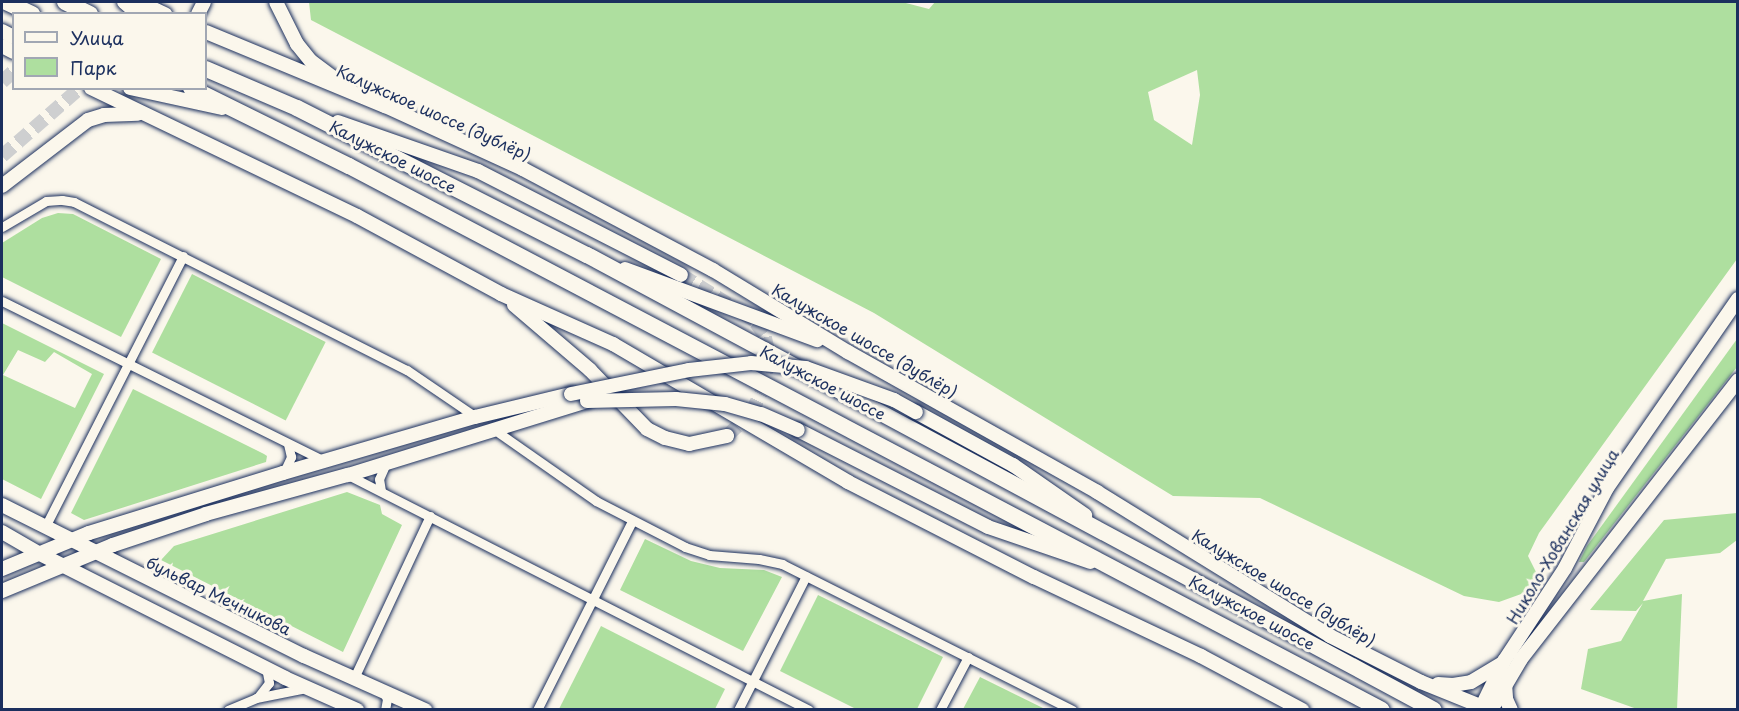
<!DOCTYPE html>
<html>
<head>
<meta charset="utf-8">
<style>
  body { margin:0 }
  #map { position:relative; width:1739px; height:711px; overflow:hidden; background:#fbf7ec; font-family:"Playpen Sans",sans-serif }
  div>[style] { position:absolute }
  .green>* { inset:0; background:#aedf9f; transform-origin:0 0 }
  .secondary-tunnel>* { height:14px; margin-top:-7px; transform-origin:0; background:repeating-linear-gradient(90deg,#cecfd0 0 14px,transparent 0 21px) }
  .roads { filter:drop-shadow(0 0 2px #1b2f5e) drop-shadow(0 0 2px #1b2f5e) }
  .street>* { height:9px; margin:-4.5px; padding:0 4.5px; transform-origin:4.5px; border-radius:4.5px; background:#fbf7ec }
  .secondary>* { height:14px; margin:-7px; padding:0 7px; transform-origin:7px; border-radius:7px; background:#fbf7ec }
  .highway>* { height:16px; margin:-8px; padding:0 8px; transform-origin:8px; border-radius:8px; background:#fbf7ec }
  .bridges { filter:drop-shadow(0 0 2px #1b2f5e) drop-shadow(0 0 2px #1b2f5e) }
  .secondary-bridge>* { height:14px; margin:-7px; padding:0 7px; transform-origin:7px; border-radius:7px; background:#fbf7ec }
  span { translate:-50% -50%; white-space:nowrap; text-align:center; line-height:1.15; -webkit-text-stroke:6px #fbf7ec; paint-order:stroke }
  .street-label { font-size:16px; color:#1b2f5e }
  .frame { position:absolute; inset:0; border:3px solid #1b2f5e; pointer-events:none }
  .legend { position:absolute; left:12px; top:12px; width:195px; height:78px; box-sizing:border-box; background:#fbf7ec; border:2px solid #a1a7b3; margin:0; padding:8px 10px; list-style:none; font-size:18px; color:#1b2f5e }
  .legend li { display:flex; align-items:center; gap:12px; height:30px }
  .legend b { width:30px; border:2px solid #a1a7b3 }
</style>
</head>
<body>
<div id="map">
  <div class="green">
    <i style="clip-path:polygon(evenodd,309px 2px,902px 2px,929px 9px,935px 2px,1737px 2px,1737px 259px,1539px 533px,1528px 556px,1536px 572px,1532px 590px,1499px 602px,1464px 596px,1260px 498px,1173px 496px,874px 313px,311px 20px,309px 2px,1197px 70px,1200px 95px,1192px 145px,1154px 120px,1148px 92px,1197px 70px)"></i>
    <i style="clip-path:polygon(58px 213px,73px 214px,161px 259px,121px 337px,2px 277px,2px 243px,42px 218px)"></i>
    <i style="left:192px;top:274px;width:150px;height:88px;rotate:27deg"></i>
    <i style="clip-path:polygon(evenodd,2px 323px,104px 374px,41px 499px,2px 479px,2px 323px,18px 350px,45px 362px,54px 352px,92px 374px,75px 408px,3px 375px,18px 350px)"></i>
    <i style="clip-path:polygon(1737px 339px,1737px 367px,1584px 562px,1579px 562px,1587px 546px)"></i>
    <i style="clip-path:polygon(133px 389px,264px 454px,267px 456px,266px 462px,84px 520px,71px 513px)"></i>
    <i style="clip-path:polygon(347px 492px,380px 505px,382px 514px,402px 525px,343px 652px,161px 560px,174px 546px)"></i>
    <i style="clip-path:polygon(1737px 513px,1737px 540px,1720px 553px,1666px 559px,1643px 601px,1682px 594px,1677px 709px,1637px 709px,1581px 689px,1588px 649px,1621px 641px,1643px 603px,1636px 611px,1590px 610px,1664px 520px)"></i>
    <i style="clip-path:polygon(645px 539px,691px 561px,720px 568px,764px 570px,782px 577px,743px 651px,620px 590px)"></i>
    <i style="clip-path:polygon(818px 595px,943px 657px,917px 709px,856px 709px,780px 671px)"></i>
    <i style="clip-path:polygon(601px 626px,725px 689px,715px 709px,559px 709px)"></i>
    <i style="clip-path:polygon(980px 677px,1045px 709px,963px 709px)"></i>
  </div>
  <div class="secondary-tunnel">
    <i style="left:153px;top:14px;width:16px;rotate:-47deg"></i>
    <i style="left:2px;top:82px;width:16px;rotate:-43deg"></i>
    <i style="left:2px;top:156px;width:103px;rotate:-41.1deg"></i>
    <i style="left:681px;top:275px;width:55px;rotate:31.7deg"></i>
    <i style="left:727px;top:436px;width:33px;rotate:-44deg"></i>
    <i style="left:751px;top:413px;width:22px;rotate:-63deg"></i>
    <i style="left:761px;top:393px;width:26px;rotate:-77deg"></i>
    <i style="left:767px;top:368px;width:17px;rotate:-87deg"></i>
    <i style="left:768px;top:351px;width:17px;rotate:-103deg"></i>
    <i style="left:764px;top:334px;width:17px;rotate:-126deg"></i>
    <i style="left:754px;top:320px;width:12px;rotate:-149deg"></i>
  </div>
  <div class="roads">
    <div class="street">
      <i style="left:2px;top:227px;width:51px;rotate:-30.6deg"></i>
      <i style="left:46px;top:201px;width:16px;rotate:-4deg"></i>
      <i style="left:62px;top:200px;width:12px;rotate:9deg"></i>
      <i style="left:74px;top:202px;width:373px;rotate:26.8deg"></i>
      <i style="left:407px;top:370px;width:80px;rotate:34.3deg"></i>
      <i style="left:2px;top:301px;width:360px;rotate:26.4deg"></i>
      <i style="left:499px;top:433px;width:118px;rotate:35deg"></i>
      <i style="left:596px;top:501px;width:100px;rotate:27.3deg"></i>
      <i style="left:685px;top:547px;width:25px;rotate:18deg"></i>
      <i style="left:709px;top:555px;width:50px;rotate:4.6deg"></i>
      <i style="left:759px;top:559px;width:24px;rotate:12deg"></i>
      <i style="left:782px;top:564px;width:325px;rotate:26.7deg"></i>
      <i style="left:284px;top:472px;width:17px;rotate:-65deg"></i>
      <i style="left:291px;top:457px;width:13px;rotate:-103deg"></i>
      <i style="left:348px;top:475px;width:517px;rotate:27.01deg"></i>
      <i style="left:381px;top:491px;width:12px;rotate:-99deg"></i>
      <i style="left:379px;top:479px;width:17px;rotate:-66deg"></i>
      <i style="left:45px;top:527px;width:304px;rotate:-63deg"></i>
      <i style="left:354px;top:678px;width:179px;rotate:-64.9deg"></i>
      <i style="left:383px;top:691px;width:9px;rotate:63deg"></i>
      <i style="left:387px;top:699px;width:11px;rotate:100deg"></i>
      <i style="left:258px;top:697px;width:18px;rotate:-52deg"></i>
      <i style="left:269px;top:683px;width:15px;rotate:-101deg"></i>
      <i style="left:228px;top:710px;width:30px;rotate:-23deg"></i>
      <i style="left:256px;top:698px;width:51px;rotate:-11.3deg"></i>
      <i style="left:537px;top:710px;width:212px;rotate:-63.3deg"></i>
      <i style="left:738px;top:710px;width:150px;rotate:-63.1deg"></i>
      <i style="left:940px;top:710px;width:60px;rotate:-62.2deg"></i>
    </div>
    <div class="secondary">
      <i style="left:124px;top:2px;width:18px;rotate:41deg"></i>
      <i style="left:139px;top:2px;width:29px;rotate:25deg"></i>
      <i style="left:276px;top:2px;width:47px;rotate:63.4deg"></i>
      <i style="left:297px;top:44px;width:22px;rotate:51deg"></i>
      <i style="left:311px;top:61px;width:34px;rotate:37deg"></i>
      <i style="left:198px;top:14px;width:13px;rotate:-63deg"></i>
      <i style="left:2px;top:31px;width:13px;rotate:27deg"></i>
      <i style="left:206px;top:32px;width:194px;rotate:22.5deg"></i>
      <i style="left:385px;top:106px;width:152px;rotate:24.5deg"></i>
      <i style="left:523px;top:169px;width:215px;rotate:28deg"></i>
      <i style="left:713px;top:270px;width:158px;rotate:31.3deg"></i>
      <i style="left:848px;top:352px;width:286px;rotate:29.3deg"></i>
      <i style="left:1097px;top:492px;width:274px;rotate:31.7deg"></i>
      <i style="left:1330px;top:636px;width:102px;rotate:26.8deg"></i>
      <i style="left:1421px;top:682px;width:74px;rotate:22.1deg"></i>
      <i style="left:2px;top:46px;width:13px;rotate:27deg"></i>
      <i style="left:91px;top:88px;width:295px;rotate:25.7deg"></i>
      <i style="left:357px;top:216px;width:164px;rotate:28.4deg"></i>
      <i style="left:501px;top:294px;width:123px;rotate:24.1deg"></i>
      <i style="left:613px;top:344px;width:273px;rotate:30.4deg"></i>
      <i style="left:848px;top:482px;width:209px;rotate:27.1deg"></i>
      <i style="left:1034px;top:577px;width:185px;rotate:25.3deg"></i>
      <i style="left:1201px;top:656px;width:115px;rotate:28.1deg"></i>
      <i style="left:130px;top:88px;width:94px;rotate:12.3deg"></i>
      <i style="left:338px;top:122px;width:148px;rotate:19.3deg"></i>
      <i style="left:478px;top:171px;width:228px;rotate:27.1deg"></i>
      <i style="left:2px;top:186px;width:108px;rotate:-37.5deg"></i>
      <i style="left:88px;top:120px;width:17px;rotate:-17deg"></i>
      <i style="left:104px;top:115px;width:34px;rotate:-2deg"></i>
      <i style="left:625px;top:269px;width:205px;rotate:20.3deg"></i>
      <i style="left:514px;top:305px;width:100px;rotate:40.5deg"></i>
      <i style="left:590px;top:370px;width:82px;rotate:46deg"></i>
      <i style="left:647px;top:429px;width:20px;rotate:27deg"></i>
      <i style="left:665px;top:438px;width:25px;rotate:14deg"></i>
      <i style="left:689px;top:444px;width:39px;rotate:-12deg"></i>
      <i style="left:916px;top:412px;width:111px;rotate:28.7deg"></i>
      <i style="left:1013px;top:465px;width:88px;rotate:34.8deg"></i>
      <i style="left:798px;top:430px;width:213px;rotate:27deg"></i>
      <i style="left:988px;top:527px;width:108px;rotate:18.9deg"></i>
      <i style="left:2px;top:505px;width:338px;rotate:26.6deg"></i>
      <i style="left:304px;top:656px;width:133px;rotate:24.1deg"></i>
      <i style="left:2px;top:532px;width:44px;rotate:30.1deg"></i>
      <i style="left:40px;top:554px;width:275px;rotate:26.8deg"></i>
      <i style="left:285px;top:678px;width:79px;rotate:24deg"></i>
      <i style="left:2px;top:569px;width:94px;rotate:-22.5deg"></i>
      <i style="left:89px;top:533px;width:203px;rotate:-17.2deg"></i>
      <i style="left:283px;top:473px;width:200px;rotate:-16.3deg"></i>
      <i style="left:475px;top:417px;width:99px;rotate:-13.5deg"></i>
      <i style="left:2px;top:591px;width:120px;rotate:-22.5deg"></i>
      <i style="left:113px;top:545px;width:98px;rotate:-18.4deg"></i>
      <i style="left:206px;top:514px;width:147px;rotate:-15.4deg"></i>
      <i style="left:348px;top:475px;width:250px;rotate:-17.2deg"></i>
      <i style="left:1505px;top:683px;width:16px;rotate:86deg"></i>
      <i style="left:1506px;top:699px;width:12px;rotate:66deg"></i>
      <i style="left:1438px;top:684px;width:15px;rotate:4deg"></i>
      <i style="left:1453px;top:685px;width:18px;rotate:-9deg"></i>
      <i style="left:1471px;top:682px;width:37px;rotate:-31deg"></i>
      <i style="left:1480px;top:710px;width:55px;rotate:-63.9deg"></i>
      <i style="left:1504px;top:661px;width:111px;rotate:-56.7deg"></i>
      <i style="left:1565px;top:568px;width:90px;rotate:-62.3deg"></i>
      <i style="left:1607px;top:488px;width:230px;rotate:-55.3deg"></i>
      <i style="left:1491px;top:710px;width:59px;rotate:-59.5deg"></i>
      <i style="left:1521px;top:659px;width:353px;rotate:-52.1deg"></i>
    </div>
    <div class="highway">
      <i style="left:6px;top:2px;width:29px;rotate:25deg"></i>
      <i style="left:65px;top:2px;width:28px;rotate:26deg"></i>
      <i style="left:206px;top:69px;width:99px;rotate:23.2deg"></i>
      <i style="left:297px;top:108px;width:325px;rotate:26.9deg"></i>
      <i style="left:587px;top:255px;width:961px;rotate:28.24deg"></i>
      <i style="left:191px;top:88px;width:176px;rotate:26.3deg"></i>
      <i style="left:349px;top:166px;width:1167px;rotate:27.77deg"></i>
    </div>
  </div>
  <div class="bridges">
    <div class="secondary-bridge">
      <i style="left:571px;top:394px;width:120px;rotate:-11.5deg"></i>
      <i style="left:689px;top:370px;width:62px;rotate:-6.4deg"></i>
      <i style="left:751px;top:363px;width:55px;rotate:5.2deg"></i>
      <i style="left:806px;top:368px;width:94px;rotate:20deg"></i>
      <i style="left:894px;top:400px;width:25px;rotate:29deg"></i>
      <i style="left:587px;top:401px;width:89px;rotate:-1.3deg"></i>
      <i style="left:676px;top:399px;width:49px;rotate:5.8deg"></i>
      <i style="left:725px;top:404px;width:37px;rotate:16deg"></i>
      <i style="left:761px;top:414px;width:40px;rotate:23.4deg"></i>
    </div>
  </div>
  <div class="street-label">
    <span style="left:434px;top:112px;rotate:24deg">Калужское шоссе (дублёр)</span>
    <span style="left:393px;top:156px;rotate:27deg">Калужское шоссе</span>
    <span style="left:865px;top:340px;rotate:30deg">Калужское шоссе (дублёр)</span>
    <span style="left:823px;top:382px;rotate:28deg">Калужское шоссе</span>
    <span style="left:1562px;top:536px;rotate:-59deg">Николо-Хованская улица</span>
    <span style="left:1284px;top:587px;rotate:31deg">Калужское шоссе (дублёр)</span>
    <span style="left:219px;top:595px;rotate:26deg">бульвар Мечникова</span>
    <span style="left:1252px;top:612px;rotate:28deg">Калужское шоссе</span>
  </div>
  <div class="frame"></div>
  <ul class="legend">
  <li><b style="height:8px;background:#fbf7ec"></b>Улица</li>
  <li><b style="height:16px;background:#aedf9f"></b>Парк</li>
  </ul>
</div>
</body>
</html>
